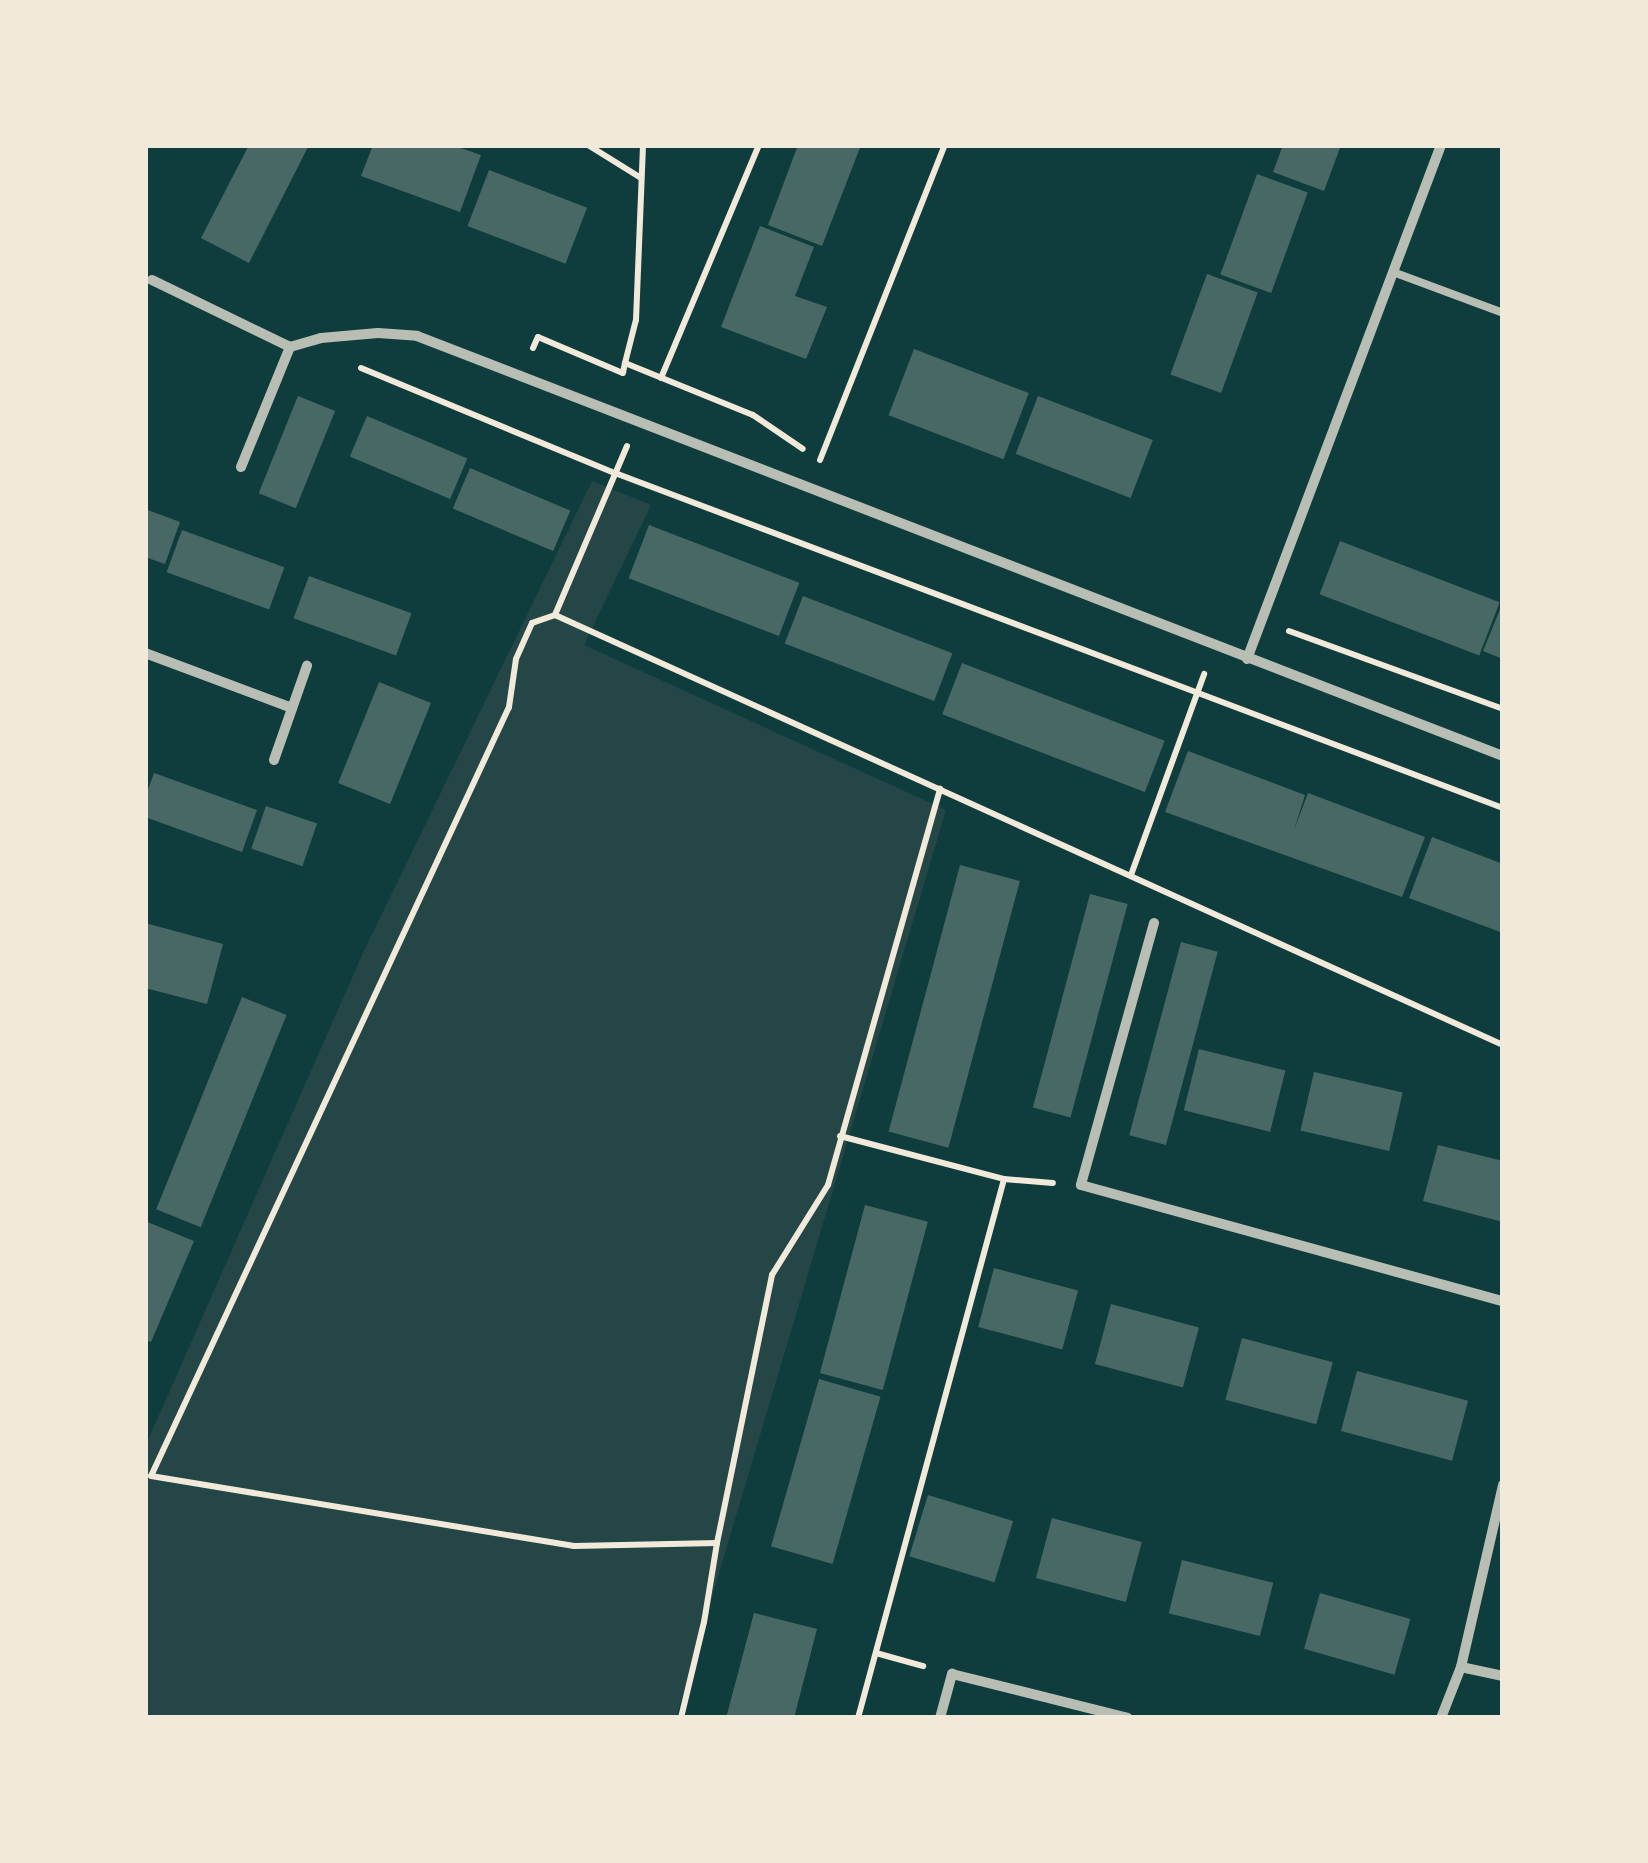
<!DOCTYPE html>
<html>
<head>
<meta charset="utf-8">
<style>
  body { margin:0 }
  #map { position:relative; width:1648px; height:1863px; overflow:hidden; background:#0f3d3e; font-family:Helvetica,sans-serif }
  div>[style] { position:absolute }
  .green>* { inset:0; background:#244646 }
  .building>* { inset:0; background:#486865; transform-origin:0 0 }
  .path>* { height:6px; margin:-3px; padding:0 3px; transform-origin:3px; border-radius:3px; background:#f1e9da }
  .service>* { height:8px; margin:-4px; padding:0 4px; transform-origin:4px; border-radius:4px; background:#b8beb3 }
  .minor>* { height:10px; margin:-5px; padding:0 5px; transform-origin:5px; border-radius:5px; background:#b8beb3 }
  span { translate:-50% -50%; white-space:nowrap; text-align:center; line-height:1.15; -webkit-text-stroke:10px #f1e9da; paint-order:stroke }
  .frame { position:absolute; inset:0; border:148px solid #f1e9da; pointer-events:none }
</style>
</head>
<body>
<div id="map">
  <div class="green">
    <i style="clip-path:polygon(592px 481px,651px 505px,584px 645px,946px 810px,676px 1718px,145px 1718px,145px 1447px,363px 953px)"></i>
  </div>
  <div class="building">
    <i style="clip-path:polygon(249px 145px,309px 145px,249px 263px,201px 238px)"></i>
    <i style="clip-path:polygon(373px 145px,452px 145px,481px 155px,460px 212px,361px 176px)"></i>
    <i style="clip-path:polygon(798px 145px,861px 145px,822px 246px,768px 225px)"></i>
    <i style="clip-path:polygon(1283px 145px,1341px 145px,1324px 191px,1273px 172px)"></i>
    <i style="left:489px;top:170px;width:105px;height:60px;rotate:21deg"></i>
    <i style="left:1257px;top:174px;width:54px;height:107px;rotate:20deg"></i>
    <i style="clip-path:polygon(760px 226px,814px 247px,795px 296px,827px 307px,806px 359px,721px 327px)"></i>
    <i style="left:1207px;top:274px;width:54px;height:107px;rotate:20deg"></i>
    <i style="left:914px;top:349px;width:123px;height:71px;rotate:21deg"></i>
    <i style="left:298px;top:396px;width:40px;height:105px;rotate:22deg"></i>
    <i style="left:1038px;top:396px;width:123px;height:62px;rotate:21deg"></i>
    <i style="left:367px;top:416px;width:109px;height:44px;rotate:23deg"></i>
    <i style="left:470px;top:468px;width:109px;height:44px;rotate:23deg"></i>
    <i style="clip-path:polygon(145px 509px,180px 522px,165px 564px,145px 557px)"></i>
    <i style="left:649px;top:525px;width:161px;height:57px;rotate:21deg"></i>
    <i style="left:182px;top:530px;width:109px;height:45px;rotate:20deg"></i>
    <i style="left:1340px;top:541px;width:171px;height:57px;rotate:21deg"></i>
    <i style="left:309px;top:576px;width:109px;height:45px;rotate:20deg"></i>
    <i style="left:803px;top:596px;width:160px;height:51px;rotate:21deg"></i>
    <i style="clip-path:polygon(1503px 602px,1503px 659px,1483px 651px)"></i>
    <i style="left:962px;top:663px;width:217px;height:55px;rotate:21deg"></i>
    <i style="left:379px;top:682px;width:56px;height:109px;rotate:22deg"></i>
    <i style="clip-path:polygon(1188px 751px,1305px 795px,1294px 830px,1308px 793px,1425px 837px,1402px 897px,1165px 812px)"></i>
    <i style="clip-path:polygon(154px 773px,257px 810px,242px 852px,145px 817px,145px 798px)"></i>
    <i style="left:266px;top:806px;width:54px;height:45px;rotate:19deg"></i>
    <i style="clip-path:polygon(1432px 837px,1503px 864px,1503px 933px,1409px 898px)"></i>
    <i style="left:960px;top:865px;width:62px;height:276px;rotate:15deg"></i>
    <i style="left:1090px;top:894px;width:39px;height:221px;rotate:15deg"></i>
    <i style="clip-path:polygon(145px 923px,223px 944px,207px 1004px,145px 988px)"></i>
    <i style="left:1181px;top:942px;width:38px;height:200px;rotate:15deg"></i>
    <i style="left:242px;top:997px;width:48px;height:229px;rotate:22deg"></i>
    <i style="left:1199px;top:1049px;width:89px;height:63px;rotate:14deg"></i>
    <i style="left:1314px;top:1072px;width:91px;height:60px;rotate:13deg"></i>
    <i style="clip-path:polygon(1438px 1145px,1503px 1161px,1503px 1222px,1423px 1201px)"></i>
    <i style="left:865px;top:1205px;width:65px;height:174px;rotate:15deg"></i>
    <i style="clip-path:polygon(145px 1221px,194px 1241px,151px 1342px,145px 1340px)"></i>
    <i style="left:994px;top:1268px;width:87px;height:61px;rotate:15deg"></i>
    <i style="left:1111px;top:1304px;width:91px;height:62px;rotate:15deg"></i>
    <i style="left:1242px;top:1338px;width:94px;height:64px;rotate:15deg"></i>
    <i style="left:1357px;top:1371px;width:115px;height:62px;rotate:15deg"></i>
    <i style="left:819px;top:1379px;width:64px;height:174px;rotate:16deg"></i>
    <i style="left:928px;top:1495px;width:89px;height:64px;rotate:17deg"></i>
    <i style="left:1052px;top:1518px;width:93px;height:62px;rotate:15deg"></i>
    <i style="left:1182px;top:1560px;width:94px;height:55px;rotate:14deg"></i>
    <i style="left:1320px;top:1593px;width:94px;height:58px;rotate:16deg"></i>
    <i style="clip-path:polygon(754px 1613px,817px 1629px,794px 1718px,726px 1718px)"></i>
  </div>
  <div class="path">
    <i style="left:588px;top:145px;width:62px;rotate:31.9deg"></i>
    <i style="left:533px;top:348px;width:12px;rotate:-66deg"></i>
    <i style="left:538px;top:337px;width:92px;rotate:23deg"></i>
    <i style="left:623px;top:373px;width:10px;rotate:-79deg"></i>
    <i style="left:625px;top:363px;width:138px;rotate:22.1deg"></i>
    <i style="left:753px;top:415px;width:60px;rotate:34.2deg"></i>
    <i style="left:625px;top:363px;width:44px;rotate:-75.7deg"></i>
    <i style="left:636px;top:320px;width:175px;rotate:-87.7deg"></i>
    <i style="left:361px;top:368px;width:275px;rotate:22.5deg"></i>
    <i style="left:615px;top:473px;width:949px;rotate:20.67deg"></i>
    <i style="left:661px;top:378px;width:253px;rotate:-67.2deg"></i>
    <i style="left:627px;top:446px;width:184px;rotate:113.1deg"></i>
    <i style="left:555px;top:615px;width:24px;rotate:161deg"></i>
    <i style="left:532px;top:623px;width:39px;rotate:114deg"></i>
    <i style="left:516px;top:659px;width:49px;rotate:98.3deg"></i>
    <i style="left:509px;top:707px;width:848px;rotate:114.96deg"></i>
    <i style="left:151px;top:1476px;width:429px;rotate:9.4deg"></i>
    <i style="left:574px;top:1546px;width:143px;rotate:-1.2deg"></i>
    <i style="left:717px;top:1543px;width:80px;rotate:99.3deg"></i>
    <i style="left:704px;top:1622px;width:99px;rotate:103.5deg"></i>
    <i style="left:820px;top:460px;width:339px;rotate:-68.4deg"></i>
    <i style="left:555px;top:615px;width:1041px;rotate:24.4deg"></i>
    <i style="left:1289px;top:631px;width:228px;rotate:20deg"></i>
    <i style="left:1131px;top:875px;width:214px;rotate:-70deg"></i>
    <i style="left:840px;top:1136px;width:170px;rotate:14.7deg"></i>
    <i style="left:1004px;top:1179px;width:49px;rotate:4.7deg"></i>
    <i style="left:717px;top:1543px;width:274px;rotate:-78.4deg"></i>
    <i style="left:772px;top:1275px;width:106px;rotate:-58.1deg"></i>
    <i style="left:828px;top:1185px;width:412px;rotate:-74.2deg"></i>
    <i style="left:876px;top:1653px;width:49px;rotate:15.5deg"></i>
    <i style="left:858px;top:1718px;width:558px;rotate:-74.84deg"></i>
  </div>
  <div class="service">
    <i style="left:1393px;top:272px;width:117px;rotate:20.4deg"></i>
  </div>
  <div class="minor">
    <i style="left:152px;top:280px;width:153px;rotate:25.9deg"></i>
    <i style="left:241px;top:467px;width:130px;rotate:-67.8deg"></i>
    <i style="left:290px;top:347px;width:32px;rotate:-16deg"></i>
    <i style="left:321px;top:338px;width:57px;rotate:-5deg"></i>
    <i style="left:378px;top:333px;width:39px;rotate:4deg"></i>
    <i style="left:417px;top:336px;width:1164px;rotate:21.14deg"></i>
    <i style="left:145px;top:653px;width:157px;rotate:20.5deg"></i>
    <i style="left:1247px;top:659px;width:549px;rotate:-69.32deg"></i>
    <i style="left:274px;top:760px;width:100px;rotate:-70.7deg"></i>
    <i style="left:1154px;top:923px;width:272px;rotate:105.6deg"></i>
    <i style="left:1081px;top:1185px;width:438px;rotate:15.4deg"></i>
    <i style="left:1461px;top:1667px;width:43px;rotate:12.1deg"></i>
    <i style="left:940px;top:1718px;width:46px;rotate:-74.7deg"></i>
    <i style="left:952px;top:1674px;width:181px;rotate:14deg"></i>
    <i style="left:1441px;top:1718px;width:55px;rotate:-68.6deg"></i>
    <i style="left:1461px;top:1667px;width:187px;rotate:-77deg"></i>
  </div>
  <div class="frame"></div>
</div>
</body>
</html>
